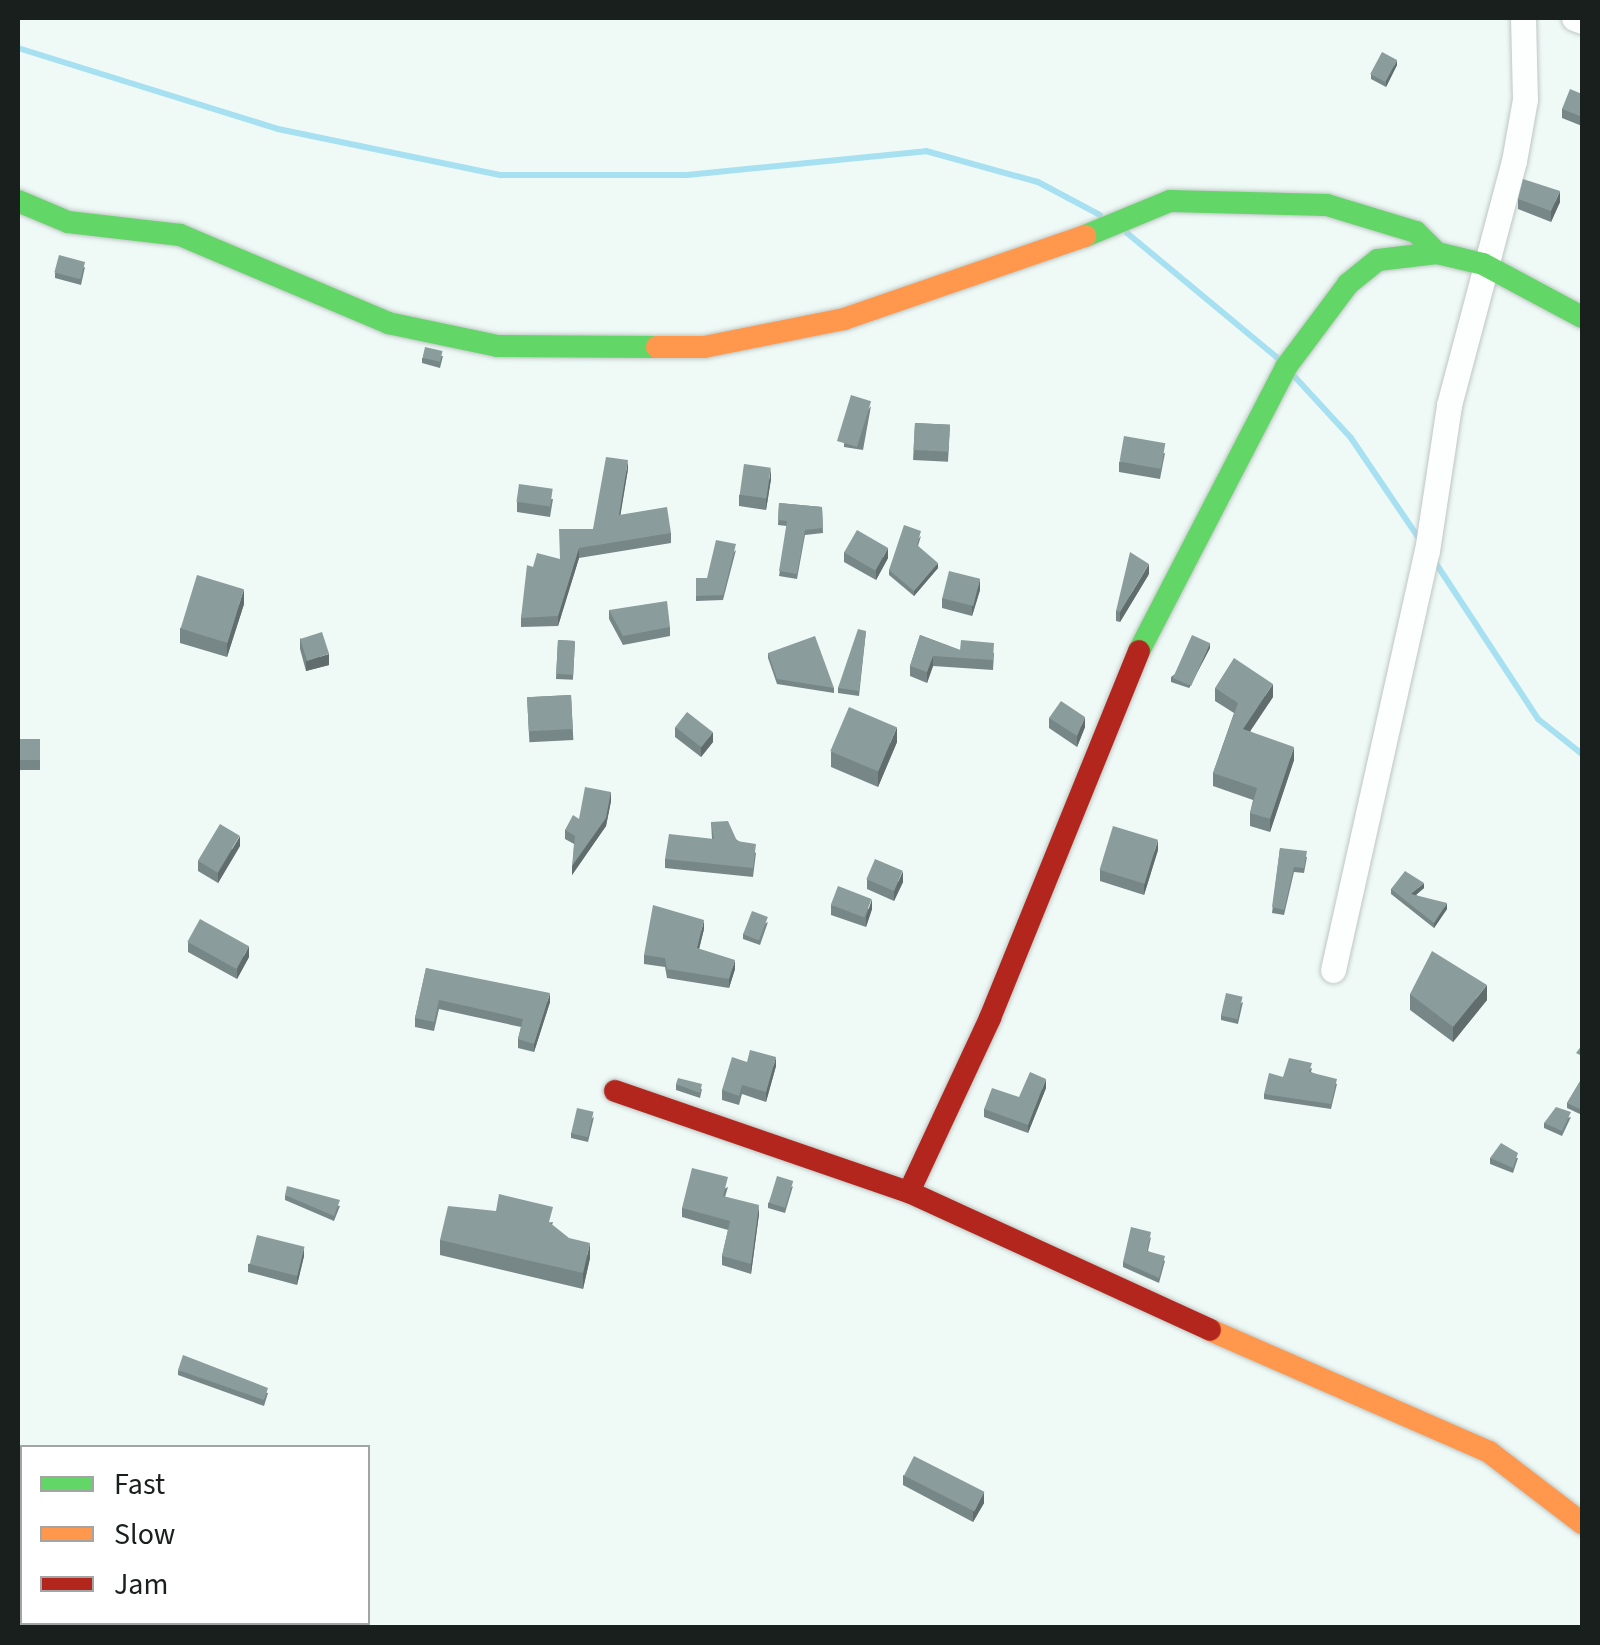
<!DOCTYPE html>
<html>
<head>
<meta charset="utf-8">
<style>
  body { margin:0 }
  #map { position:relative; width:1600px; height:1645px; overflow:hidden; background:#effaf7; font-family:"Source Sans 3",sans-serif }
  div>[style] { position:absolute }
  .stream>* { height:6px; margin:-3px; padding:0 3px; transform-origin:3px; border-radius:3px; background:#a6e0f1 }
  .roads { filter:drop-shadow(0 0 2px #bec6c3) drop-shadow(0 0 2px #bec6c3) }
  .street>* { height:25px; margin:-12.5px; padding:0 12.5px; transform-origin:12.5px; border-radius:12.5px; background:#fdfefe }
  .fast>* { height:22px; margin:-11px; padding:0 11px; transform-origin:11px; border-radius:11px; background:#63d668 }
  .slow>* { height:22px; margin:-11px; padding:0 11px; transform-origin:11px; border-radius:11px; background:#ff974d }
  .jam>* { height:22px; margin:-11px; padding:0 11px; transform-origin:11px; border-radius:11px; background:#b3261e }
  .wall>* { inset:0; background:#778686; transform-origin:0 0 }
  .shaded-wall>* { inset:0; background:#616d6d }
  .building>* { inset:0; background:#8a9c9c; transform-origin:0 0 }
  span { translate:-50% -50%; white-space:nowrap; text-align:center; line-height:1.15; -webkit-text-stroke:10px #fff; paint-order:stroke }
  .frame { position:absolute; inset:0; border:20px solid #191f1d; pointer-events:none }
  .legend { position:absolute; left:20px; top:1445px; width:350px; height:180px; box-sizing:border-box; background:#fff; border:2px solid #a3a5a5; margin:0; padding:12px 18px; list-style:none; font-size:30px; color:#191f1d }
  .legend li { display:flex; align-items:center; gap:20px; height:50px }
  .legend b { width:50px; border:2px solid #a3a5a5 }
</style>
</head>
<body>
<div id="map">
  <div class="stream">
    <i style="left:18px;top:48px;width:272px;rotate:17.3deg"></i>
    <i style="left:278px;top:129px;width:228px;rotate:11.7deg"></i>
    <i style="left:501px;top:175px;width:186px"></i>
    <i style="left:687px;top:175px;width:240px;rotate:-5.7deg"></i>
    <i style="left:926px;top:151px;width:116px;rotate:15.5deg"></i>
    <i style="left:1038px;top:182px;width:70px;rotate:28deg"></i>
    <i style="left:1127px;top:233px;width:197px;rotate:39.7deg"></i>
    <i style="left:1294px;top:376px;width:84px;rotate:47.4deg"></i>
    <i style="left:1351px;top:438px;width:123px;rotate:55.9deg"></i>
    <i style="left:1433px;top:559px;width:191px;rotate:56.7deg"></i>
    <i style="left:1538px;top:719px;width:56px;rotate:38.5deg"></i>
  </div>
  <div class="roads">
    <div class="street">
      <i style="left:1574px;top:18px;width:9px;rotate:21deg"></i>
      <i style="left:1333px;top:970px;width:429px;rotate:-77.4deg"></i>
      <i style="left:1427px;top:551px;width:148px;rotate:-81.4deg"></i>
      <i style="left:1449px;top:405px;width:253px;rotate:-75.1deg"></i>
      <i style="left:1514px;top:161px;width:63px;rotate:-79.9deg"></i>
      <i style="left:1525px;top:99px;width:81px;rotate:-91.4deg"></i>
    </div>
    <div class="fast">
      <i style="left:18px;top:201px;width:54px;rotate:22.8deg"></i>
      <i style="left:68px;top:222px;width:113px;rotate:6.6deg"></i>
      <i style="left:180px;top:235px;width:226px;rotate:22.9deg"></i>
      <i style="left:388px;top:323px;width:112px;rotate:11.8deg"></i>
      <i style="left:498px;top:346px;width:159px;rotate:0.4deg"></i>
      <i style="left:1085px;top:236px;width:92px;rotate:-22.4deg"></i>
      <i style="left:1170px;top:201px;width:157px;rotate:1.5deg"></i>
      <i style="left:1327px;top:205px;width:93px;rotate:16.9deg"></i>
      <i style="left:1416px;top:232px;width:30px;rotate:45deg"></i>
      <i style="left:1139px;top:651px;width:320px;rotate:-62.6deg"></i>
      <i style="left:1286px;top:367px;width:104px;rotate:-53.2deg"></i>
      <i style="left:1348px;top:284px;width:38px;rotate:-39deg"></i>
      <i style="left:1378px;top:260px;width:59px;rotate:-6.8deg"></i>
      <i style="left:1437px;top:253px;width:47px;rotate:13.4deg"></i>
      <i style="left:1483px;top:264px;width:112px;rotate:28.2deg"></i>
    </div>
    <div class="slow">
      <i style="left:657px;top:347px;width:47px"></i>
      <i style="left:704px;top:347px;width:143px;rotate:-11.3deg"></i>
      <i style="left:844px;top:319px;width:255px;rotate:-19deg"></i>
      <i style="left:1210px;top:1330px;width:305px;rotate:23.6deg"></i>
      <i style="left:1489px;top:1452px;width:117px;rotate:37.4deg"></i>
    </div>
    <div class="jam">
      <i style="left:615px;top:1091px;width:311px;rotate:19deg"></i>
      <i style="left:909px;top:1192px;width:331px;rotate:24.6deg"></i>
      <i style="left:909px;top:1192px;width:192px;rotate:-65deg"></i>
      <i style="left:990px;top:1018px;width:396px;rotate:-67.9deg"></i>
    </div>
  </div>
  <div class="wall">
    <i style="clip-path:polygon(1397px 65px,1386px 87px,1371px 79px,1371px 74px)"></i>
    <i style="clip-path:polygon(1582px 94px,1582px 126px,1562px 118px,1562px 109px)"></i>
    <i style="clip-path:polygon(1518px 199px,1560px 202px,1551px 222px,1518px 209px)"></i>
    <i style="clip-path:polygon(85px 267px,81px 285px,55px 278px,55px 273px)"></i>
    <i style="clip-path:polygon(443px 356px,440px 368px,422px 363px,422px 358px)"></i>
    <i style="clip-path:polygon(871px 406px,863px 450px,844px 447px,844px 442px)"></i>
    <i style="left:915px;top:423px;width:35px;height:37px;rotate:3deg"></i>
    <i style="clip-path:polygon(1165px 453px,1160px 479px,1119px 472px,1119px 462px)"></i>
    <i style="clip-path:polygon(628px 469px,620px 515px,671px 533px,671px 543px,579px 558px,558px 626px,521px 627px,521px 618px,533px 567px,560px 559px,593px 529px)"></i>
    <i style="clip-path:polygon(771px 479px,766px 510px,739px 506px,739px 495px)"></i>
    <i style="clip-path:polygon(553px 499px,550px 517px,517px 512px,517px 502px)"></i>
    <i style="clip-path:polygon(779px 503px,822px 507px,823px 533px,805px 535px,797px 579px,779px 576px,787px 526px,778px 525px)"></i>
    <i style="clip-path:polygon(921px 536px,918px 546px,938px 568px,914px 596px,889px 575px,889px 570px)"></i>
    <i style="clip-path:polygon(736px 550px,723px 600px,696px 601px,696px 578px,707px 578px)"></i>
    <i style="clip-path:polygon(844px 552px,888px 558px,876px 580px,844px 562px)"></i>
    <i style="clip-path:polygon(1149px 574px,1120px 622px,1116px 621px,1116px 611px)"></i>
    <i style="clip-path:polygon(980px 590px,972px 616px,942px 608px,942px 598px)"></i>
    <i style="clip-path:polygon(244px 604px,227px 657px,180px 643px,180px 628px)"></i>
    <i style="clip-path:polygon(609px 610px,670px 627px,670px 636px,623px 645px,609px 619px)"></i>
    <i style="clip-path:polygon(866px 631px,859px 696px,838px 693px,838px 688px)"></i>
    <i style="clip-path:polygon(920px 635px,960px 650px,994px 653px,993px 670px,933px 666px,927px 683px,910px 676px,910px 666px)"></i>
    <i style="clip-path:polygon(300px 638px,329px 665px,306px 671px,300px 649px)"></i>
    <i style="left:558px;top:640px;width:17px;height:39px;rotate:3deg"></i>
    <i style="clip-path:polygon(1210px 648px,1189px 688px,1171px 682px,1171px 677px)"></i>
    <i style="clip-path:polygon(768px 653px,834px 688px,834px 693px,777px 684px,768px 658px)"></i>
    <i style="clip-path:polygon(1215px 688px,1273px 697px,1250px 731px,1294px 760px,1270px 832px,1250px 826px,1250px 813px,1253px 800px,1213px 786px,1213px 773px,1234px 713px,1215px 701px)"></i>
    <i style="left:571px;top:695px;width:45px;height:44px;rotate:87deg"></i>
    <i style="clip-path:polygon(1049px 718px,1085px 727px,1077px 747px,1049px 728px)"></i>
    <i style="clip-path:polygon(675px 727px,713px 742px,701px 757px,675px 737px)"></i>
    <i style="clip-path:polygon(18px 739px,40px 739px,40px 770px,18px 770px,18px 777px)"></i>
    <i style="clip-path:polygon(897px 742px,878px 787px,831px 767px,831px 752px)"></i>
    <i style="clip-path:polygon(611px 801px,606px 826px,572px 875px,574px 844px,565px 839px,565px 830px,579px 819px)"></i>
    <i style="clip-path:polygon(711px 822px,756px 853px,753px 877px,665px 868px,665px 859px,712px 839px)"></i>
    <i style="clip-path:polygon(240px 846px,218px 883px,198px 871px,198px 861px)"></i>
    <i style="clip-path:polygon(1280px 848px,1307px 857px,1304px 873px,1294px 872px,1284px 915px,1272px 913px)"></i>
    <i style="clip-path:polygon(1158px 850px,1144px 895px,1100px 881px,1100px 870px)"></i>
    <i style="clip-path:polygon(867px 879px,903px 882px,894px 901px,867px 889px)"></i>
    <i style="clip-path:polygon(1424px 888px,1416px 895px,1447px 909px,1434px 928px,1391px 894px,1391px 889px)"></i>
    <i style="clip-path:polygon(831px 905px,872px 909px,866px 927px,831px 915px)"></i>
    <i style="clip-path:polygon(768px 922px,760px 945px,743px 939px,743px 934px)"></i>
    <i style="clip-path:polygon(704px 929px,699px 949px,735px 969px,729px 988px,667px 978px,665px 967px,644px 964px,644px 955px)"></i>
    <i style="clip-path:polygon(188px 942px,249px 957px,237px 979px,188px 952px)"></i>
    <i style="clip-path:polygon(426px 968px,550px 1002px,534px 1052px,518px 1048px,518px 1039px,521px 1027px,439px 1009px,434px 1031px,415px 1027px,415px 1018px)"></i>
    <i style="clip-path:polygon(1410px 994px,1487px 1000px,1453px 1042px,1410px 1010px)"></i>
    <i style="clip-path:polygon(1243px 1002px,1238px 1024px,1221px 1020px,1221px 1015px)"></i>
    <i style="clip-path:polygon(747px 1062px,776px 1066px,766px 1102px,742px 1094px,739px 1105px,722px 1100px,722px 1090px)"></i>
    <i style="clip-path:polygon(1312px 1068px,1311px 1072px,1337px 1084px,1331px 1109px,1264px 1099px,1264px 1094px,1283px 1077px)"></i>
    <i style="clip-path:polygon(1582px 1078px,1582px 1115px,1567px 1108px,1567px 1103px)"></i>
    <i style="clip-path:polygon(676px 1084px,702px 1089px,700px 1098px,676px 1090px)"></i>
    <i style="clip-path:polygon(1046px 1088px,1028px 1133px,984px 1117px,984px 1109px)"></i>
    <i style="clip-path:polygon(594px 1117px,588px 1142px,571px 1138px,571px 1133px)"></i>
    <i style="clip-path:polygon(1571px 1117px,1562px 1136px,1544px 1128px,1544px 1123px)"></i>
    <i style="clip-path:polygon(1490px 1158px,1518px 1158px,1513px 1173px,1490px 1164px)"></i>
    <i style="clip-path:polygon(793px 1186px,785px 1213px,768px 1208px,768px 1203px)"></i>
    <i style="clip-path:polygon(728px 1187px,725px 1197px,759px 1214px,751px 1274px,722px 1265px,722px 1256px,728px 1230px,682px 1217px,682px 1208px)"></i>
    <i style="clip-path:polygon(285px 1195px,340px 1206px,334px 1221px,285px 1200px)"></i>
    <i style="clip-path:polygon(553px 1222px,552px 1225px,590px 1258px,583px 1289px,440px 1255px,440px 1240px)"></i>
    <i style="clip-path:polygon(1151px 1237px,1148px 1251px,1165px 1261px,1159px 1283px,1123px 1267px,1123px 1262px)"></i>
    <i style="clip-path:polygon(304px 1256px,297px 1285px,248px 1272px,248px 1264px)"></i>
    <i style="clip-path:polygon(178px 1370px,268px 1393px,264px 1406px,178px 1375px)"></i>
    <i style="clip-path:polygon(903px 1475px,984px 1503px,973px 1522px,903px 1485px)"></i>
  </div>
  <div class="shaded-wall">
    <i style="clip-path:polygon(1397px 60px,1397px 65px,1386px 87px,1386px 81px)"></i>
    <i style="clip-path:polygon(1560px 191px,1560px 202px,1551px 222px,1551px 211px)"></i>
    <i style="clip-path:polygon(628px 460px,628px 469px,619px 524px,619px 515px)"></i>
    <i style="clip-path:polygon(771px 468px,771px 479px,766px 510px,766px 500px)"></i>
    <i style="clip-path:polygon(579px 548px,579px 558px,558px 626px,558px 616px)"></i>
    <i style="clip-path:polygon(888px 548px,888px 558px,876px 580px,876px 570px)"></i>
    <i style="clip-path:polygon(938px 563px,938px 568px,914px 596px,914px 591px)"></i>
    <i style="clip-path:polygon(1149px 564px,1149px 574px,1120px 622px,1120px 612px)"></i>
    <i style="clip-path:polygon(980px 579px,980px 590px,972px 616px,972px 606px)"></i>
    <i style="clip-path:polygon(244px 589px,244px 604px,227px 657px,227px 642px)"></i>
    <i style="clip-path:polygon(1210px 643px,1210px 648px,1189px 688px,1189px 683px)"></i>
    <i style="clip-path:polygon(329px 654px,329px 665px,306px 671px,306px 661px)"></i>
    <i style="clip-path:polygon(933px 656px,933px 666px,927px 683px,927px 672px)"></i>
    <i style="clip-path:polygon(1273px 684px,1273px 697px,1243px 742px,1243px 729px)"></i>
    <i style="clip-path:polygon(1085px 717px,1085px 727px,1077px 747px,1077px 736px)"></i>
    <i style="clip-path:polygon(897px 727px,897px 742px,878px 787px,878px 772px)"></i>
    <i style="clip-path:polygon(713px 732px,713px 742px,701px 757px,701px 747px)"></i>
    <i style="clip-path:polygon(1294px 747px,1294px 760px,1270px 832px,1270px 819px)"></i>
    <i style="clip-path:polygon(611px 792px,611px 801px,606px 826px,572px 875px,572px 866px)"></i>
    <i style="clip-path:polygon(240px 836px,240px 846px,218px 883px,218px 873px)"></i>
    <i style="clip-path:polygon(1158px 840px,1158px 850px,1144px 895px,1144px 885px)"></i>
    <i style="clip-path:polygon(903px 871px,903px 882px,894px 901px,894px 891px)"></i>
    <i style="clip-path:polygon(1424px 883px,1424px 888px,1411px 899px,1411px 894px)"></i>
    <i style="clip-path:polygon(872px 899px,872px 909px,866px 927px,866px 917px)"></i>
    <i style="clip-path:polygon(1447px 903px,1447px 909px,1434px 928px,1434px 923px)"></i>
    <i style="clip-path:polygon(704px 920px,704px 929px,697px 957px,697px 948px)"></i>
    <i style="clip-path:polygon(249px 946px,249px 957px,237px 979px,237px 969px)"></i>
    <i style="clip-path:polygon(735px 960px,735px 969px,729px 988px,729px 979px)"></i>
    <i style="clip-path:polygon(1487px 985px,1487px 1000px,1453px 1042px,1453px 1027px)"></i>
    <i style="clip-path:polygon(550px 993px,550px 1002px,534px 1052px,534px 1044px)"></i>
    <i style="clip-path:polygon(776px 1057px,776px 1066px,766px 1102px,766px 1092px)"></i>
    <i style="clip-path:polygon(1046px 1079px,1046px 1088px,1028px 1133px,1028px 1125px)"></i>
    <i style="clip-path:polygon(759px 1205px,759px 1214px,751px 1274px,751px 1264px)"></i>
    <i style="clip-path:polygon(590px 1243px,590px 1258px,583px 1289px,583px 1273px)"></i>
    <i style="clip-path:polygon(304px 1247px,304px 1256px,297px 1285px,297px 1276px)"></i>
    <i style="clip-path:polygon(984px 1492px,984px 1503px,973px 1522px,973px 1512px)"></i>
  </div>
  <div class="building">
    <i style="left:1382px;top:52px;width:17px;height:25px;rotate:28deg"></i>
    <i style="clip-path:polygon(1570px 89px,1582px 94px,1582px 117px,1562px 109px)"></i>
    <i style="clip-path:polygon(1523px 179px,1560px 191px,1551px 211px,1518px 199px)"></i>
    <i style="left:59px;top:255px;width:27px;height:18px;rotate:15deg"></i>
    <i style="left:425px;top:347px;width:18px;height:11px;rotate:13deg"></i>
    <i style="left:851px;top:395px;width:21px;height:48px;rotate:17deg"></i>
    <i style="left:915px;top:423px;width:35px;height:27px;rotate:3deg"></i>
    <i style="left:1124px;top:436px;width:42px;height:26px;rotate:10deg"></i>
    <i style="clip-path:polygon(606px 457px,628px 460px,619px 515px,667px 507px,671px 533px,579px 548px,558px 616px,521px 618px,527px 565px,533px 567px,537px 553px,560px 559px,559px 529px,593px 529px)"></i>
    <i style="left:744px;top:464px;width:27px;height:31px;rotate:8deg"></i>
    <i style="left:519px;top:484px;width:34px;height:18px;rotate:8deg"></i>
    <i style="clip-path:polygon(779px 503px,822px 507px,823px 528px,805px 530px,797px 574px,779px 571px,787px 521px,778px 520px)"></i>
    <i style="clip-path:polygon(904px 525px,921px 531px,917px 545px,938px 563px,914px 591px,889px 570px)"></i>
    <i style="left:857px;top:530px;width:36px;height:26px;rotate:30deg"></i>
    <i style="clip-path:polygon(716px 540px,736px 544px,723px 595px,696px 596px,696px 578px,707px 578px)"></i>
    <i style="clip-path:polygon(1130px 552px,1149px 564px,1120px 612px,1116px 611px)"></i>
    <i style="left:949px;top:571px;width:32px;height:28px;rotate:14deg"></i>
    <i style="left:197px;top:575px;width:49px;height:56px;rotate:17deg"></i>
    <i style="clip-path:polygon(667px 601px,670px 627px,623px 636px,609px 610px)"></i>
    <i style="clip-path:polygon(858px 629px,866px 631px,859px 691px,838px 688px)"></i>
    <i style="left:322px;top:632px;width:23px;height:23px;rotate:72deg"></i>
    <i style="clip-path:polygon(920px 635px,960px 650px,961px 640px,994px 643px,993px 660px,933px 656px,927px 672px,910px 666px)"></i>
    <i style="left:1192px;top:635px;width:20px;height:47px;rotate:24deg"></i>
    <i style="clip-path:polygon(815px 636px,834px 688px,777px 679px,768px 653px)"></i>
    <i style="left:558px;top:640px;width:17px;height:34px;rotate:3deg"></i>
    <i style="clip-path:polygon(1234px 658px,1273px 684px,1243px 729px,1294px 747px,1270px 819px,1250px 813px,1257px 788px,1213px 773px,1238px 703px,1215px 688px)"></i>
    <i style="left:571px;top:695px;width:34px;height:44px;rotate:87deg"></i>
    <i style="clip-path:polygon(1061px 701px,1085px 717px,1077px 736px,1049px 718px)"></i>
    <i style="left:849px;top:707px;width:52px;height:48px;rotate:23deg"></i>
    <i style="left:687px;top:712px;width:33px;height:19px;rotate:38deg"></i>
    <i style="clip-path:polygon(18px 739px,40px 739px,40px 760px,18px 760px,18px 767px)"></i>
    <i style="clip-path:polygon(585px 787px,611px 792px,606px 818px,572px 866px,575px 836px,565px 830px,573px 815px,579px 819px)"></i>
    <i style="clip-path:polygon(728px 821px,737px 841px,756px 844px,753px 868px,665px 859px,669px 834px,714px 839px,711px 822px)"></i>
    <i style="left:220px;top:824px;width:23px;height:43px;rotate:31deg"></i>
    <i style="left:1113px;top:826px;width:47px;height:46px;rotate:17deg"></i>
    <i style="clip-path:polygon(1280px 848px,1307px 851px,1304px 868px,1294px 867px,1284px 910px,1272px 907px)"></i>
    <i style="left:875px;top:859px;width:30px;height:22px;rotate:23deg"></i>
    <i style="clip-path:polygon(1405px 871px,1424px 883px,1411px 894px,1447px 903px,1434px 923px,1391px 889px)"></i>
    <i style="left:838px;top:886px;width:36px;height:20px;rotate:21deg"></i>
    <i style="clip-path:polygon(653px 905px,704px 920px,697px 948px,735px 960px,729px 979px,667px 969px,665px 958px,644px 955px)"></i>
    <i style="left:752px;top:911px;width:17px;height:25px;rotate:21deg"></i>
    <i style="left:200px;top:919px;width:56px;height:26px;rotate:29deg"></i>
    <i style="clip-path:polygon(1432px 951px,1487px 985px,1453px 1027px,1410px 994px)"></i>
    <i style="clip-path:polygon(426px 968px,550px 993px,534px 1044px,518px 1039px,523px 1019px,484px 1010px,439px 1000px,434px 1022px,415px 1018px)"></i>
    <i style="left:1226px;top:993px;width:17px;height:23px;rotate:13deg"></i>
    <i style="clip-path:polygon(1582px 1045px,1582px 1056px,1576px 1053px)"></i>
    <i style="clip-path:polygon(750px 1050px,776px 1057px,766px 1092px,742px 1085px,739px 1096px,722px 1090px,732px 1057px,747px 1062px)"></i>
    <i style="clip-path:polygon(1289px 1058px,1312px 1063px,1309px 1072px,1337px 1079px,1331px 1104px,1264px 1094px,1269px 1073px,1283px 1077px)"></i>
    <i style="clip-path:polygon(1030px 1072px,1046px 1079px,1028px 1125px,984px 1109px,992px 1088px,1019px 1097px)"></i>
    <i style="clip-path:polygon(678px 1078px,702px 1084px,700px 1093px,676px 1084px)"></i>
    <i style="clip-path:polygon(1582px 1078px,1582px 1110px,1567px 1103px)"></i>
    <i style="clip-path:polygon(1556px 1107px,1571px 1112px,1562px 1131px,1544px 1123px)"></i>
    <i style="left:577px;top:1108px;width:17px;height:26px;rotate:13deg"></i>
    <i style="clip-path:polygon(1501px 1143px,1518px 1153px,1513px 1168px,1490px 1158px)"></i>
    <i style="clip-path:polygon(692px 1168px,728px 1177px,723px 1196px,759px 1205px,751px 1264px,722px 1256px,730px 1221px,682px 1208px)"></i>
    <i style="left:777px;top:1176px;width:17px;height:28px;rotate:17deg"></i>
    <i style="clip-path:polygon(287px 1186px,340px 1200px,334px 1216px,285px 1195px)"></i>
    <i style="clip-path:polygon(499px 1194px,553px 1207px,549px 1222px,569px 1238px,590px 1243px,583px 1273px,440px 1240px,448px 1206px,496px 1211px)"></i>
    <i style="clip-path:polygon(1131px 1227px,1151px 1232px,1147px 1251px,1165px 1256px,1159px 1278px,1123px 1262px)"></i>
    <i style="left:257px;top:1235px;width:49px;height:30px;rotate:14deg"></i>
    <i style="clip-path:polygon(183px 1355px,268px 1388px,264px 1400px,178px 1370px)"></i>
    <i style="left:914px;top:1456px;width:79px;height:22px;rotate:27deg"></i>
  </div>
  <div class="frame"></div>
  <ul class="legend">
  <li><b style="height:12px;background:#63d668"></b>Fast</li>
  <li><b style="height:12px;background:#ff974d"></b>Slow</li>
  <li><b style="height:12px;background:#b3261e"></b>Jam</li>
  </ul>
</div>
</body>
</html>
